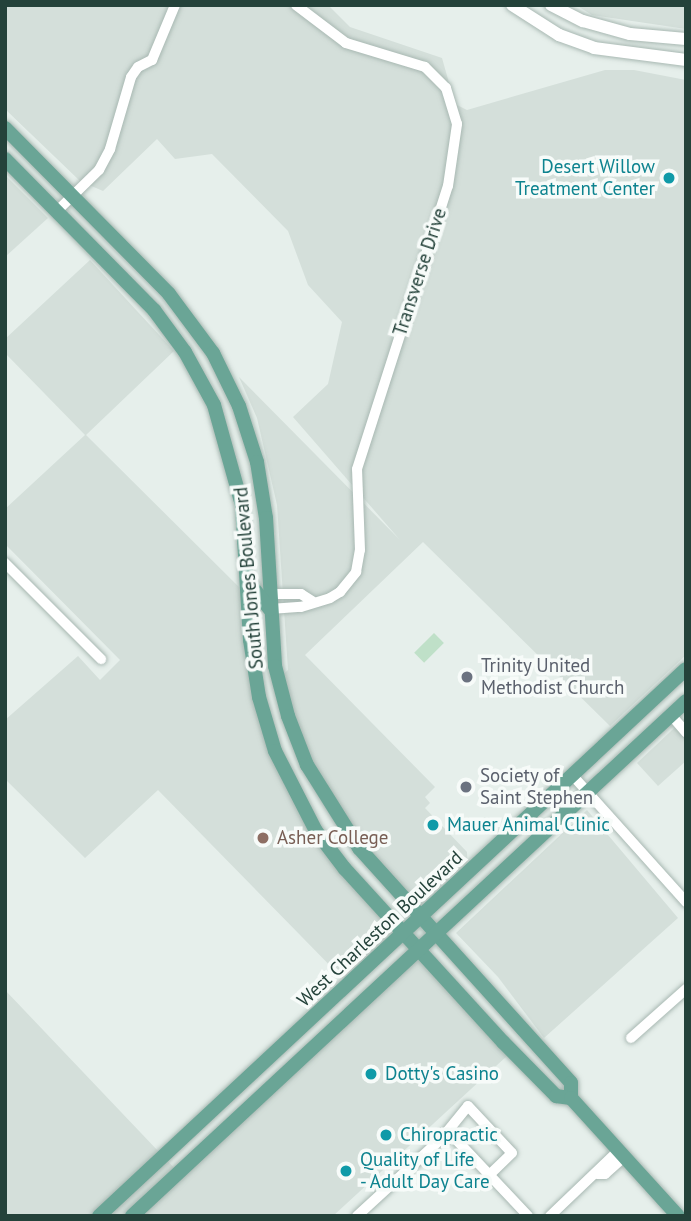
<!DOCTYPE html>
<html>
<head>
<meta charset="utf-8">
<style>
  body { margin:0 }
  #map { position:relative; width:691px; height:1221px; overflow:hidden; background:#e6efeb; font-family:"PT Sans",sans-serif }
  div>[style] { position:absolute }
  .built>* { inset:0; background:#d4dfda }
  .green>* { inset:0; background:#bfe0c8; transform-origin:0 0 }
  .roads { filter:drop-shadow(0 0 2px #a8b8b2) drop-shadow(0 0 2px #a8b8b2) }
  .minor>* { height:10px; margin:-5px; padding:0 5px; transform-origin:5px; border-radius:5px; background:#fff }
  .tertiary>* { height:12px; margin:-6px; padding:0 6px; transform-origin:6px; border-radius:6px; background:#fff }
  .primary>* { height:14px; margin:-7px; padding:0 7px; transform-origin:7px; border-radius:7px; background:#6aa596 }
  .dots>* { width:19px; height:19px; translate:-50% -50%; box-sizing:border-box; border:4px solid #f7fbf9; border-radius:50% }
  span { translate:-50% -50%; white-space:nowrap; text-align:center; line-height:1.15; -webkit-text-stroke:7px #f7fbf9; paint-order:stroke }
  .culture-label { font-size:19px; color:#0d838f }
  .right { translate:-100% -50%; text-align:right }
  .left { translate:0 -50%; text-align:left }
  .street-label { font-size:19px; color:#24423a }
  .worship-label { font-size:19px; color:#5b616d }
  .education-label { font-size:19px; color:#785e54 }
  .frame { position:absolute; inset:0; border:7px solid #24423a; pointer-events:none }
</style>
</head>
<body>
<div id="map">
  <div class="built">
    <i style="clip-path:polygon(5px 5px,328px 5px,350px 27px,442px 58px,455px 104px,467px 110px,605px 70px,634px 70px,686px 80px,686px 655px,610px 726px,423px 542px,305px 655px,435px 787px,425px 797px,430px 803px,425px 808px,467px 852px,468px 872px,422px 915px,316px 784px,278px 679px,288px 670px,277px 505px,257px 418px,239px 377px,400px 540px,293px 417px,328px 384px,342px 322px,308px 285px,288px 231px,212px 154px,175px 159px,157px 139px,103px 191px,80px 181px,5px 109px)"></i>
    <i style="clip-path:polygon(576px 5px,686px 5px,686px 29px,592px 15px)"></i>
    <i style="clip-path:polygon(5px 175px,48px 218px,5px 257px)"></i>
    <i style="clip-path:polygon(90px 260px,174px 351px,86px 435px,248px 596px,259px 697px,316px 831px,403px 933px,348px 984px,158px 790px,85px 858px,5px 779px,5px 720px,78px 656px,100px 680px,120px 660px,5px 544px,5px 509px,85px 435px,5px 353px,5px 339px)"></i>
    <i style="clip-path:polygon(686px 717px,686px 761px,658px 786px,637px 763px)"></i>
    <i style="clip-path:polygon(587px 810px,678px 918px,544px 1038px,498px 977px,456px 933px)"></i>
    <i style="clip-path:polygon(420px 952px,508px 1055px,333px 1216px,5px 1216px,5px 990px,179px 1173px)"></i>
  </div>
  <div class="green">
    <i style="left:434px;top:633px;width:14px;height:28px;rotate:45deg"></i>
  </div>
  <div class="roads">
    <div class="minor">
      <i style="left:57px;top:211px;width:59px;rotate:-44.3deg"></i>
      <i style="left:99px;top:170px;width:24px;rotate:-62deg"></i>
      <i style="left:110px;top:149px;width:75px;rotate:-73.7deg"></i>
      <i style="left:131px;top:77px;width:12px;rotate:-55deg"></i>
      <i style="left:138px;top:67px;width:16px;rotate:-27deg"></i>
      <i style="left:152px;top:60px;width:60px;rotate:-67.3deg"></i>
      <i style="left:5px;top:563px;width:136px;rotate:45deg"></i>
      <i style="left:269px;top:594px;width:32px"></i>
      <i style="left:301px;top:594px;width:13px;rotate:32deg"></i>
      <i style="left:270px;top:609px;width:31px;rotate:-4deg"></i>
      <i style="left:301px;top:607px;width:30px;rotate:-17deg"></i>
      <i style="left:330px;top:598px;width:12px;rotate:-31deg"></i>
      <i style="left:340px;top:592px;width:26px;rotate:-51deg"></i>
      <i style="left:356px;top:572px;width:22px;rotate:-80deg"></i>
      <i style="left:360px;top:550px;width:81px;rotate:-92.1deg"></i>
      <i style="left:357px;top:469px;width:297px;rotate:-72.2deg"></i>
      <i style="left:448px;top:186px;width:63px;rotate:-81.7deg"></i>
      <i style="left:457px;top:124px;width:38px;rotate:-107deg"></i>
      <i style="left:446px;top:88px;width:30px;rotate:-135deg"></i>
      <i style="left:425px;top:67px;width:83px;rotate:-163.1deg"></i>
      <i style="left:346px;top:43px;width:63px;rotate:-142.8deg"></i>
      <i style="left:671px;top:715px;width:23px;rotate:49deg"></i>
      <i style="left:574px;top:777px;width:168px;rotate:48.1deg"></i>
      <i style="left:631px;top:1038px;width:74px;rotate:-41.7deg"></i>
      <i style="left:448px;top:1131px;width:117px;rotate:46.7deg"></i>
      <i style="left:597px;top:1174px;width:8px"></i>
      <i style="left:605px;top:1174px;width:27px;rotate:-42deg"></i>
      <i style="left:357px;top:1216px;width:115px;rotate:-42.5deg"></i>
      <i style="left:442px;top:1138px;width:41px;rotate:-50.9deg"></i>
      <i style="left:468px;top:1106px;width:64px;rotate:46.9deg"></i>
      <i style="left:512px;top:1153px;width:30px;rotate:136deg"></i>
      <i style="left:550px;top:1216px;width:95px;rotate:-43.7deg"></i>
    </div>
    <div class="tertiary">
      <i style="left:512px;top:5px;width:56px;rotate:32.6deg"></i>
      <i style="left:559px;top:35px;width:37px;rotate:20deg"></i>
      <i style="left:594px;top:48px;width:93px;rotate:7.4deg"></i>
      <i style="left:551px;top:5px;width:36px;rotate:27deg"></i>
      <i style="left:583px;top:21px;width:49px;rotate:15.5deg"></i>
      <i style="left:630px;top:34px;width:56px;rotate:5.1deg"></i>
    </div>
    <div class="primary">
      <i style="left:5px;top:128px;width:233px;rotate:45.3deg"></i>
      <i style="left:169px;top:294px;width:74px;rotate:53.3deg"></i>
      <i style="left:213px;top:353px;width:59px;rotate:63.9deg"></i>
      <i style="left:239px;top:406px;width:59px;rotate:72.2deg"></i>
      <i style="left:257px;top:462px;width:57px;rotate:80.9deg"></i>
      <i style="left:266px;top:518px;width:148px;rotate:86.5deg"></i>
      <i style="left:275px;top:666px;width:52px;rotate:75.4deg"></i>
      <i style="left:288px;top:716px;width:53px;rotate:68.8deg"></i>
      <i style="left:307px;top:765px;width:98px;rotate:57.9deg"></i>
      <i style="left:359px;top:848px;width:316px;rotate:47.9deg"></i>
      <i style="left:571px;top:1083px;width:15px;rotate:90deg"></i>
      <i style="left:5px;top:159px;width:212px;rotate:45.4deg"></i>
      <i style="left:154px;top:310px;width:52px;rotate:53.6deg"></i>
      <i style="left:185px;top:352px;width:60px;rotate:61.3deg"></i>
      <i style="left:214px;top:405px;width:104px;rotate:74.4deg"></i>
      <i style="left:242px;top:505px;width:135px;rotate:86.6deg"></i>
      <i style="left:250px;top:640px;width:58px;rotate:81deg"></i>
      <i style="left:259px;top:697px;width:56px;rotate:73.5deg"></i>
      <i style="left:275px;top:751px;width:90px;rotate:62.9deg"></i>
      <i style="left:316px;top:831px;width:48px;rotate:52.7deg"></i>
      <i style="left:345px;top:869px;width:234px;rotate:47.6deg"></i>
      <i style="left:503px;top:1042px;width:76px;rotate:45.5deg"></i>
      <i style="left:556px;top:1096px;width:15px;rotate:8deg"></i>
      <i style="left:571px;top:1098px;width:159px;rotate:47.8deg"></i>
      <i style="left:247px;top:580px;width:37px;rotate:52deg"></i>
      <i style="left:99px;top:1216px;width:802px;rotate:-42.98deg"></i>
      <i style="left:132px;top:1216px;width:756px;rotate:-42.91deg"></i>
    </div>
  </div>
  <div class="dots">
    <i style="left:669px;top:178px;background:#0f9aa8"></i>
    <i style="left:467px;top:677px;background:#6b7280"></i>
    <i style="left:466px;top:787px;background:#6b7280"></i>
    <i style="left:433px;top:825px;background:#0f9aa8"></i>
    <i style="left:263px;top:838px;background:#8d6e63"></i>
    <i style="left:371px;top:1074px;background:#0f9aa8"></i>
    <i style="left:386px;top:1135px;background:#0f9aa8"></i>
    <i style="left:346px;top:1171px;background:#0f9aa8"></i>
  </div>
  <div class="culture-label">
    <span class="right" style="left:655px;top:178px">Desert Willow<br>Treatment Center</span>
    <span class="left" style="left:447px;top:825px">Mauer Animal Clinic</span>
    <span class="left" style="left:385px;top:1074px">Dotty's Casino</span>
    <span class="left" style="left:400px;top:1135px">Chiropractic</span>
    <span class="left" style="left:360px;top:1171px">Quality of Life<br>- Adult Day Care</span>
  </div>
  <div class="street-label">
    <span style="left:420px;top:272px;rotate:-72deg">Transverse Drive</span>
    <span style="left:249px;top:578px;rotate:-95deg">South Jones Boulevard</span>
    <span style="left:380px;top:929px;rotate:-43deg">West Charleston Boulevard</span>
  </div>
  <div class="worship-label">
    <span class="left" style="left:481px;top:677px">Trinity United<br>Methodist Church</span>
    <span class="left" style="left:480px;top:787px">Society of<br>Saint Stephen</span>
  </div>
  <div class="education-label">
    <span class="left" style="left:277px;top:838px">Asher College</span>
  </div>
  <div class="frame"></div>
</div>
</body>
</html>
